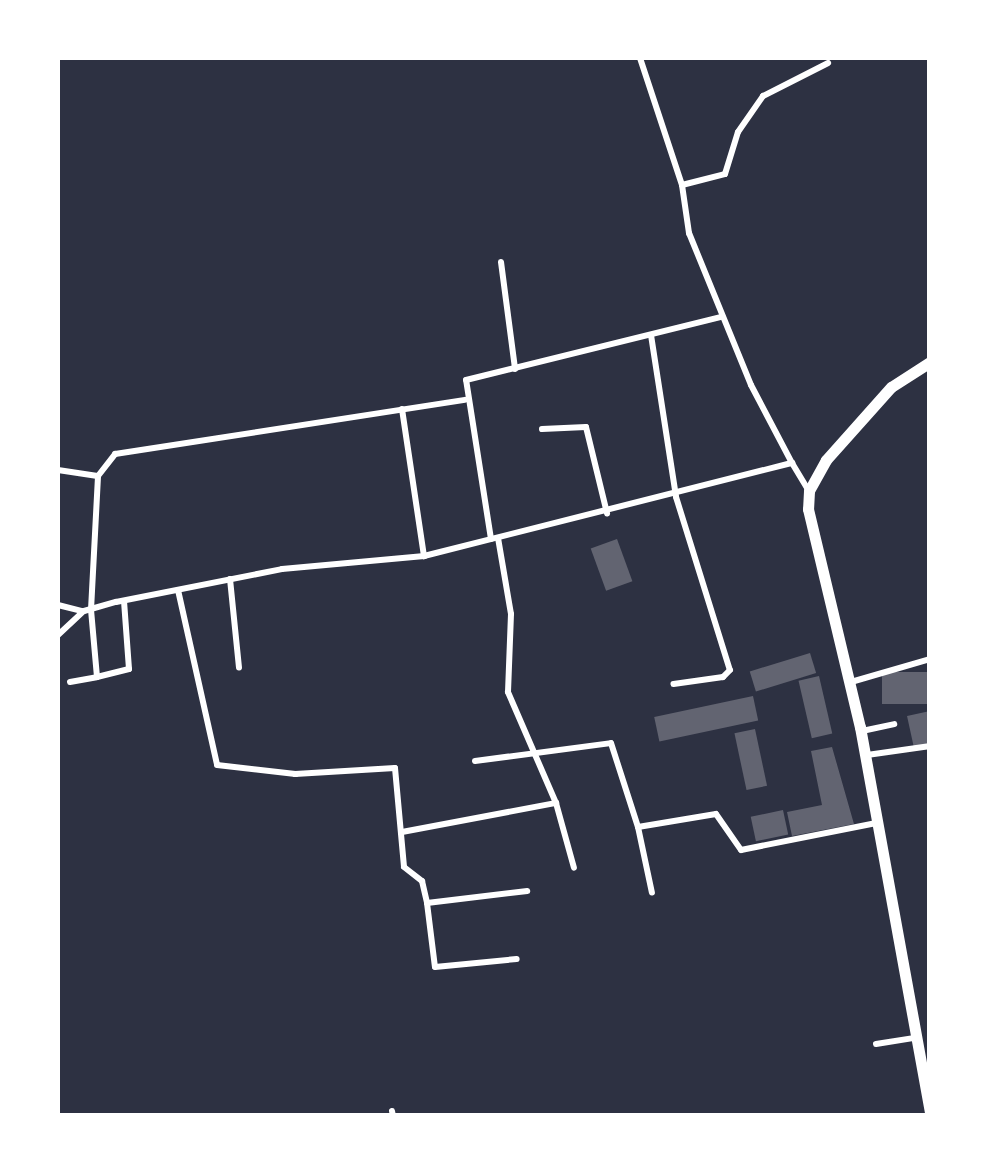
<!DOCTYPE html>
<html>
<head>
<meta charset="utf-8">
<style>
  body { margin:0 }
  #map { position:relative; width:987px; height:1173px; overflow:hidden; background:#2d3142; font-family:Karla,sans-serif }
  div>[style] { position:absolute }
  .building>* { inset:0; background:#626471; transform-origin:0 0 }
  .minor>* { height:6px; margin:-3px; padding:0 3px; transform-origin:3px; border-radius:3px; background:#fff }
  .primary>* { height:11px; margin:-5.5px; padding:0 5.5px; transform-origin:5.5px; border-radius:5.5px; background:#fff }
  span { translate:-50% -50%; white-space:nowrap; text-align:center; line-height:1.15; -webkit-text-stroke:8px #fff; paint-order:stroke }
  .frame { position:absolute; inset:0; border:60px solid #fff; pointer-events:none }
</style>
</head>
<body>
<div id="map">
  <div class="building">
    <i style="left:617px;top:539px;width:45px;height:28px;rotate:70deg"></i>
    <i style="left:810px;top:653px;width:21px;height:63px;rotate:73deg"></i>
    <i style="left:930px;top:672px;width:32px;height:48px;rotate:90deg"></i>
    <i style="left:819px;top:676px;width:59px;height:21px;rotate:77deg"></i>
    <i style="left:753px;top:696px;width:25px;height:101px;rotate:78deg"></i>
    <i style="clip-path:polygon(930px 711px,930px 745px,914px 748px,907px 716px)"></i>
    <i style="left:755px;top:729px;width:58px;height:21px;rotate:78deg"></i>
    <i style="clip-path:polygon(832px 747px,854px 824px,792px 836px,787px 812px,822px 805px,811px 751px)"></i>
    <i style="left:783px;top:810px;width:25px;height:33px;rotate:78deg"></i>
  </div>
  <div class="minor">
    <i style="left:640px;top:58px;width:134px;rotate:71.7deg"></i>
    <i style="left:682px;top:185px;width:49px;rotate:81.7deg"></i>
    <i style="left:689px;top:233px;width:164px;rotate:67.8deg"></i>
    <i style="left:751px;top:385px;width:88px;rotate:62.3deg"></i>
    <i style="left:682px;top:185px;width:44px;rotate:-14.3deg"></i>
    <i style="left:725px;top:174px;width:44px;rotate:-72.8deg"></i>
    <i style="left:738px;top:132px;width:44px;rotate:-55.2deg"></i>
    <i style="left:763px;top:96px;width:73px;rotate:-26.9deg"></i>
    <i style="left:501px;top:262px;width:108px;rotate:82.5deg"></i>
    <i style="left:651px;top:335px;width:164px;rotate:81.2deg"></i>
    <i style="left:676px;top:497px;width:181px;rotate:72.7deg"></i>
    <i style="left:730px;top:670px;width:10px;rotate:135deg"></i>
    <i style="left:723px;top:677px;width:50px;rotate:172deg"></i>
    <i style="left:402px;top:409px;width:149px;rotate:81.5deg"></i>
    <i style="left:542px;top:429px;width:44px;rotate:-2.6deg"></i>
    <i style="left:586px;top:427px;width:89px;rotate:76.3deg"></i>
    <i style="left:58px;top:470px;width:40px;rotate:8.5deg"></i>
    <i style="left:491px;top:539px;width:161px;rotate:-98.9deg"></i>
    <i style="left:466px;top:380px;width:263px;rotate:-13.9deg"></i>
    <i style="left:230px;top:579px;width:89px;rotate:84.2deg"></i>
    <i style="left:178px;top:590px;width:179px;rotate:77.4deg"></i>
    <i style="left:217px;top:765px;width:79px;rotate:6.6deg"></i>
    <i style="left:295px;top:774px;width:100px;rotate:-3.4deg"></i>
    <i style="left:395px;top:768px;width:99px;rotate:84.8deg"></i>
    <i style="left:404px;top:867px;width:23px;rotate:38deg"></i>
    <i style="left:422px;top:881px;width:23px;rotate:77deg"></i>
    <i style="left:427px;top:903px;width:101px;rotate:-6.8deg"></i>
    <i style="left:58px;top:605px;width:25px;rotate:14deg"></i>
    <i style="left:58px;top:635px;width:35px;rotate:-43deg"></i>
    <i style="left:84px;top:611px;width:33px;rotate:-16deg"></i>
    <i style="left:116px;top:602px;width:169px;rotate:-11.2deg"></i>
    <i style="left:282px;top:569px;width:143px;rotate:-5.2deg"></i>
    <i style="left:424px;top:556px;width:380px;rotate:-14.2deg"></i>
    <i style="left:792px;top:463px;width:33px;rotate:59deg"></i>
    <i style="left:97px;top:677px;width:33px;rotate:-14deg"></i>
    <i style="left:129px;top:669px;width:68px;rotate:-94.2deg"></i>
    <i style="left:70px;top:682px;width:27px;rotate:-10deg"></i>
    <i style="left:97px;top:677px;width:67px;rotate:-95.1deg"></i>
    <i style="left:91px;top:610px;width:134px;rotate:-87deg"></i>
    <i style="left:98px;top:476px;width:28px;rotate:-52deg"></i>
    <i style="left:115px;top:454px;width:354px;rotate:-8.8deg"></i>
    <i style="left:851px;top:682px;width:82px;rotate:-16.2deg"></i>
    <i style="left:862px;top:731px;width:33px;rotate:-12deg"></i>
    <i style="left:867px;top:755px;width:64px;rotate:-8.1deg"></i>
    <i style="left:475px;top:761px;width:137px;rotate:-7.5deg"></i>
    <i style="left:611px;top:743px;width:88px;rotate:72.2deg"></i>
    <i style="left:638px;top:827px;width:79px;rotate:-9.5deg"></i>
    <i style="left:716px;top:814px;width:44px;rotate:55.2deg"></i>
    <i style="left:741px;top:850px;width:138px;rotate:-11.3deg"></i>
    <i style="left:556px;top:803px;width:67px;rotate:74.5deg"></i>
    <i style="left:638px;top:827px;width:67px;rotate:78deg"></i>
    <i style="left:402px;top:832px;width:157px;rotate:-10.7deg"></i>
    <i style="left:556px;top:803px;width:121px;rotate:-113.4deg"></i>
    <i style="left:508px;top:692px;width:78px;rotate:-87.8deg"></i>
    <i style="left:511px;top:614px;width:77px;rotate:-99.7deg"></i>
    <i style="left:427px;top:903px;width:64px;rotate:82.9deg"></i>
    <i style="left:435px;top:967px;width:82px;rotate:-5.6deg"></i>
    <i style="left:876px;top:1044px;width:39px;rotate:-9deg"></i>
    <i style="left:392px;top:1111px;width:5px;rotate:79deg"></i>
  </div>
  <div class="primary">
    <i style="left:930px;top:362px;width:46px;rotate:147.3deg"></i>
    <i style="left:891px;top:387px;width:98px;rotate:131.7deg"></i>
    <i style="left:826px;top:460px;width:35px;rotate:119deg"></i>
    <i style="left:809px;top:491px;width:18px;rotate:93deg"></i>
    <i style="left:808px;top:509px;width:224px;rotate:76.6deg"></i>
    <i style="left:860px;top:727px;width:392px;rotate:79.7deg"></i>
  </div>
  <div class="frame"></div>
</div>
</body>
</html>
